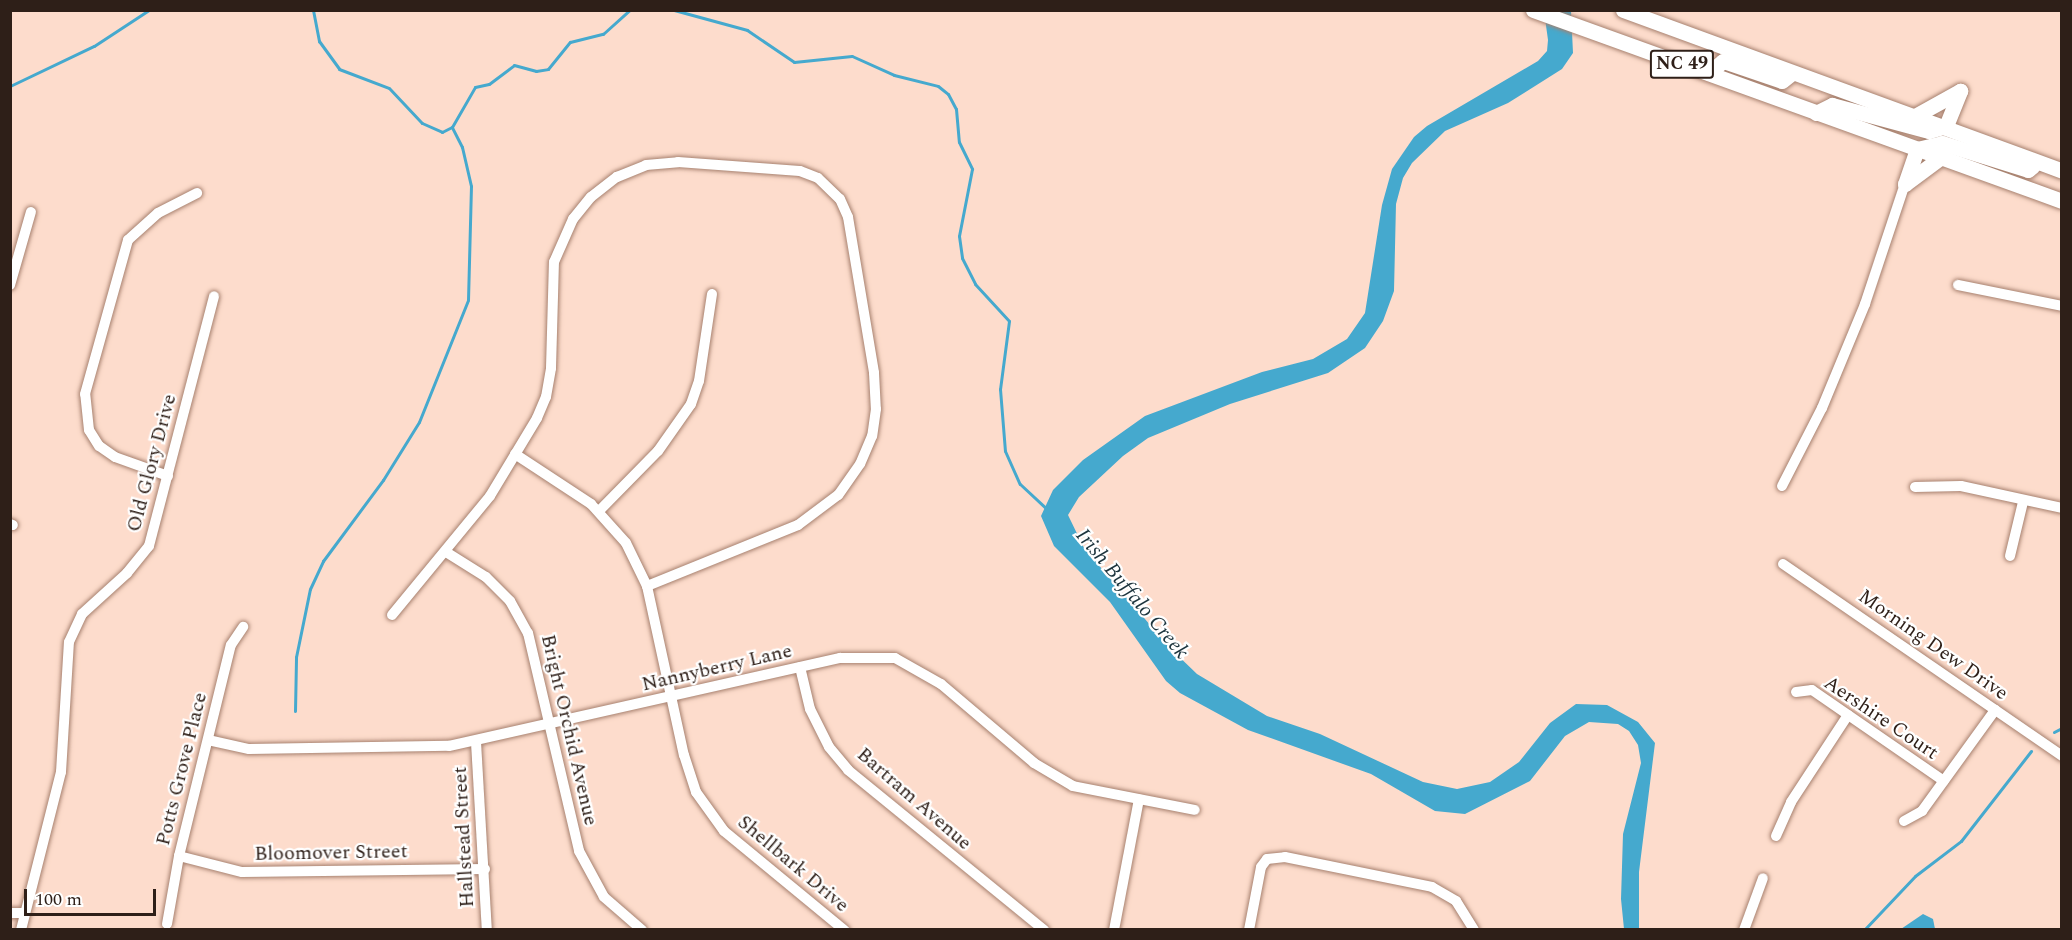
<!DOCTYPE html>
<html>
<head>
<meta charset="utf-8">
<style>
  body { margin:0 }
  #map { position:relative; width:2072px; height:940px; overflow:hidden; background:#fddccc; font-family:Spectral,serif }
  div>[style] { position:absolute }
  .water>* { inset:0; background:#45a9ce }
  .stream>* { height:3px; margin:-1.5px; padding:0 1.5px; transform-origin:1.5px; border-radius:1.5px; background:#45a9ce }
  .roads { filter:drop-shadow(0 0 2px #a7816f) drop-shadow(0 0 2px #a7816f) }
  .minor>* { height:10px; margin:-5px; padding:0 5px; transform-origin:5px; border-radius:5px; background:#fff }
  .highway>* { height:15px; margin:-7.5px; padding:0 7.5px; transform-origin:7.5px; border-radius:7.5px; background:#fff }
  span { translate:-50% -50%; white-space:nowrap; text-align:center; line-height:1.15; -webkit-text-stroke:4.5px #fff; paint-order:stroke }
  .shield-label span { padding:2px 4px; background:#fff; border:2px solid; border-radius:4px; -webkit-text-stroke-width:0 }
  .shield-label { font-size:18px; color:#2e1f18; font-weight:700 }
  .street-label { font-size:20px; color:#2e1f18 }
  .water-label { font-size:21px; color:#1d343d; font-style:italic }
  .frame { position:absolute; inset:0; border:12px solid #2e1f18; pointer-events:none }
  .scale { position:absolute; left:24px; top:889px; width:132px; height:27px; box-sizing:border-box; border:3px solid #2e1f18; border-top:0; padding-left:8px; font-size:18px; line-height:21px; white-space:nowrap; color:#2e1f18; -webkit-text-stroke:4px #fff; paint-order:stroke }
</style>
</head>
<body>
<div id="map">
  <div class="water">
    <i style="clip-path:polygon(1544px 11px,1571px 11px,1573px 53px,1562px 69px,1508px 103px,1445px 131px,1412px 163px,1403px 178px,1396px 204px,1394px 291px,1383px 321px,1365px 348px,1328px 373px,1230px 404px,1148px 438px,1123px 456px,1079px 497px,1068px 515px,1084px 548px,1169px 647px,1197px 674px,1267px 716px,1320px 734px,1423px 782px,1457px 789px,1490px 782px,1519px 762px,1550px 723px,1576px 704px,1607px 705px,1638px 722px,1655px 743px,1639px 872px,1639px 929px,1624px 929px,1621px 899px,1623px 834px,1641px 763px,1638px 745px,1629px 731px,1618px 724px,1589px 722px,1565px 736px,1530px 781px,1465px 814px,1435px 811px,1371px 774px,1248px 730px,1180px 693px,1166px 681px,1110px 602px,1054px 546px,1041px 516px,1053px 490px,1083px 460px,1145px 416px,1262px 372px,1313px 359px,1347px 339px,1365px 313px,1382px 205px,1392px 169px,1414px 137px,1427px 126px,1538px 61px,1547px 51px,1548px 40px)"></i>
    <i style="clip-path:polygon(1923px 914px,1933px 919px,1935px 929px,1901px 929px)"></i>
  </div>
  <div class="stream">
    <i style="left:313px;top:10px;width:32px;rotate:79deg"></i>
    <i style="left:319px;top:41px;width:34px;rotate:54deg"></i>
    <i style="left:339px;top:69px;width:53px;rotate:20.8deg"></i>
    <i style="left:389px;top:88px;width:48px;rotate:46.7deg"></i>
    <i style="left:422px;top:123px;width:22px;rotate:24deg"></i>
    <i style="left:442px;top:132px;width:11px;rotate:-27deg"></i>
    <i style="left:452px;top:127px;width:46px;rotate:-60.1deg"></i>
    <i style="left:475px;top:87px;width:14px;rotate:-12deg"></i>
    <i style="left:489px;top:84px;width:31px;rotate:-37deg"></i>
    <i style="left:514px;top:65px;width:23px;rotate:15deg"></i>
    <i style="left:536px;top:71px;width:12px;rotate:-9deg"></i>
    <i style="left:548px;top:69px;width:35px;rotate:-51deg"></i>
    <i style="left:570px;top:42px;width:34px;rotate:-14deg"></i>
    <i style="left:603px;top:34px;width:36px;rotate:-42deg"></i>
    <i style="left:674px;top:10px;width:76px;rotate:15.3deg"></i>
    <i style="left:747px;top:30px;width:57px;rotate:34.2deg"></i>
    <i style="left:794px;top:62px;width:58px;rotate:-5.9deg"></i>
    <i style="left:852px;top:56px;width:46px;rotate:24.3deg"></i>
    <i style="left:894px;top:75px;width:45px;rotate:14deg"></i>
    <i style="left:938px;top:86px;width:13px;rotate:39deg"></i>
    <i style="left:948px;top:94px;width:17px;rotate:62deg"></i>
    <i style="left:956px;top:109px;width:33px;rotate:85deg"></i>
    <i style="left:959px;top:142px;width:30px;rotate:64deg"></i>
    <i style="left:972px;top:169px;width:68px;rotate:101deg"></i>
    <i style="left:959px;top:236px;width:22px;rotate:82deg"></i>
    <i style="left:962px;top:258px;width:29px;rotate:63deg"></i>
    <i style="left:975px;top:284px;width:50px;rotate:47.4deg"></i>
    <i style="left:1009px;top:321px;width:69px;rotate:97.5deg"></i>
    <i style="left:1000px;top:389px;width:62px;rotate:85.4deg"></i>
    <i style="left:1005px;top:451px;width:36px;rotate:66deg"></i>
    <i style="left:1020px;top:484px;width:35px;rotate:43deg"></i>
    <i style="left:10px;top:86px;width:93px;rotate:-25.5deg"></i>
    <i style="left:94px;top:46px;width:66px;rotate:-33.2deg"></i>
    <i style="left:295px;top:711px;width:54px;rotate:-88.9deg"></i>
    <i style="left:296px;top:657px;width:69px;rotate:-78.4deg"></i>
    <i style="left:310px;top:589px;width:31px;rotate:-65deg"></i>
    <i style="left:323px;top:561px;width:101px;rotate:-53.5deg"></i>
    <i style="left:383px;top:480px;width:68px;rotate:-58.2deg"></i>
    <i style="left:419px;top:422px;width:131px;rotate:-68.1deg"></i>
    <i style="left:468px;top:300px;width:114px;rotate:-88.5deg"></i>
    <i style="left:471px;top:186px;width:40px;rotate:-103deg"></i>
    <i style="left:462px;top:147px;width:22px;rotate:-117deg"></i>
    <i style="left:2054px;top:732px;width:9px;rotate:-27deg"></i>
    <i style="left:1864px;top:930px;width:74px;rotate:-46.6deg"></i>
    <i style="left:1915px;top:876px;width:58px;rotate:-37.3deg"></i>
    <i style="left:1961px;top:841px;width:114px;rotate:-52.1deg"></i>
  </div>
  <div class="roads">
    <div class="minor">
      <i style="left:10px;top:285px;width:76px;rotate:-74deg"></i>
      <i style="left:1958px;top:285px;width:106px;rotate:11.4deg"></i>
      <i style="left:515px;top:454px;width:91px;rotate:33.3deg"></i>
      <i style="left:591px;top:504px;width:52px;rotate:48.1deg"></i>
      <i style="left:626px;top:543px;width:48px;rotate:64deg"></i>
      <i style="left:647px;top:586px;width:173px;rotate:77.7deg"></i>
      <i style="left:684px;top:755px;width:39px;rotate:72deg"></i>
      <i style="left:696px;top:792px;width:48px;rotate:54.3deg"></i>
      <i style="left:724px;top:831px;width:156px;rotate:39.5deg"></i>
      <i style="left:168px;top:476px;width:56px;rotate:-160.3deg"></i>
      <i style="left:115px;top:457px;width:19px;rotate:-145deg"></i>
      <i style="left:99px;top:446px;width:19px;rotate:-122deg"></i>
      <i style="left:89px;top:430px;width:36px;rotate:-96deg"></i>
      <i style="left:85px;top:394px;width:160px;rotate:-74.4deg"></i>
      <i style="left:128px;top:240px;width:40px;rotate:-42deg"></i>
      <i style="left:158px;top:213px;width:44px;rotate:-27.1deg"></i>
      <i style="left:1782px;top:486px;width:88px;rotate:-62.9deg"></i>
      <i style="left:1822px;top:408px;width:113px;rotate:-67.5deg"></i>
      <i style="left:1865px;top:304px;width:126px;rotate:-71.6deg"></i>
      <i style="left:1915px;top:487px;width:46px;rotate:-1.2deg"></i>
      <i style="left:1961px;top:486px;width:103px;rotate:12.3deg"></i>
      <i style="left:599px;top:511px;width:84px;rotate:-45.5deg"></i>
      <i style="left:658px;top:451px;width:57px;rotate:-54.9deg"></i>
      <i style="left:691px;top:404px;width:24px;rotate:-71deg"></i>
      <i style="left:699px;top:381px;width:88px;rotate:-81.5deg"></i>
      <i style="left:10px;top:524px;width:3px;rotate:18deg"></i>
      <i style="left:446px;top:552px;width:47px;rotate:32deg"></i>
      <i style="left:486px;top:577px;width:34px;rotate:45deg"></i>
      <i style="left:510px;top:601px;width:37px;rotate:61deg"></i>
      <i style="left:528px;top:633px;width:224px;rotate:76.8deg"></i>
      <i style="left:579px;top:851px;width:52px;rotate:61.5deg"></i>
      <i style="left:604px;top:897px;width:50px;rotate:41deg"></i>
      <i style="left:2010px;top:556px;width:56px;rotate:-76.5deg"></i>
      <i style="left:1783px;top:564px;width:339px;rotate:34.5deg"></i>
      <i style="left:392px;top:615px;width:154px;rotate:-50.5deg"></i>
      <i style="left:490px;top:496px;width:91px;rotate:-58.9deg"></i>
      <i style="left:537px;top:418px;width:23px;rotate:-67deg"></i>
      <i style="left:546px;top:397px;width:29px;rotate:-80deg"></i>
      <i style="left:551px;top:368px;width:106px;rotate:-88.4deg"></i>
      <i style="left:554px;top:262px;width:47px;rotate:-66.2deg"></i>
      <i style="left:573px;top:219px;width:28px;rotate:-51deg"></i>
      <i style="left:591px;top:197px;width:33px;rotate:-38deg"></i>
      <i style="left:617px;top:177px;width:31px;rotate:-22deg"></i>
      <i style="left:646px;top:165px;width:32px;rotate:-5deg"></i>
      <i style="left:678px;top:162px;width:122px;rotate:4.2deg"></i>
      <i style="left:800px;top:171px;width:19px;rotate:21deg"></i>
      <i style="left:818px;top:178px;width:30px;rotate:44deg"></i>
      <i style="left:840px;top:199px;width:20px;rotate:66deg"></i>
      <i style="left:848px;top:217px;width:158px;rotate:80.5deg"></i>
      <i style="left:874px;top:373px;width:36px;rotate:87deg"></i>
      <i style="left:876px;top:409px;width:27px;rotate:98deg"></i>
      <i style="left:872px;top:436px;width:30px;rotate:113deg"></i>
      <i style="left:860px;top:464px;width:38px;rotate:125deg"></i>
      <i style="left:838px;top:495px;width:50px;rotate:143.1deg"></i>
      <i style="left:798px;top:525px;width:163px;rotate:158deg"></i>
      <i style="left:800px;top:667px;width:43px;rotate:76.6deg"></i>
      <i style="left:810px;top:709px;width:42px;rotate:63.4deg"></i>
      <i style="left:829px;top:747px;width:30px;rotate:50deg"></i>
      <i style="left:848px;top:770px;width:253px;rotate:39.2deg"></i>
      <i style="left:1796px;top:692px;width:16px;rotate:-7deg"></i>
      <i style="left:1812px;top:690px;width:160px;rotate:34.6deg"></i>
      <i style="left:208px;top:740px;width:42px;rotate:12.4deg"></i>
      <i style="left:249px;top:749px;width:200px;rotate:-0.9deg"></i>
      <i style="left:449px;top:746px;width:401px;rotate:-12.7deg"></i>
      <i style="left:840px;top:658px;width:55px"></i>
      <i style="left:895px;top:658px;width:53px;rotate:29.5deg"></i>
      <i style="left:941px;top:684px;width:122px;rotate:40.3deg"></i>
      <i style="left:1034px;top:763px;width:45px;rotate:30.5deg"></i>
      <i style="left:1073px;top:786px;width:124px;rotate:11.1deg"></i>
      <i style="left:476px;top:742px;width:188px;rotate:86.7deg"></i>
      <i style="left:1904px;top:821px;width:21px;rotate:-29deg"></i>
      <i style="left:1922px;top:811px;width:125px;rotate:-54.1deg"></i>
      <i style="left:1776px;top:836px;width:37px;rotate:-66deg"></i>
      <i style="left:1791px;top:802px;width:104px;rotate:-56.8deg"></i>
      <i style="left:179px;top:856px;width:65px;rotate:14.3deg"></i>
      <i style="left:242px;top:872px;width:243px;rotate:-0.7deg"></i>
      <i style="left:10px;top:913px;width:14px"></i>
      <i style="left:167px;top:924px;width:69px;rotate:-80deg"></i>
      <i style="left:179px;top:856px;width:217px;rotate:-76.2deg"></i>
      <i style="left:231px;top:645px;width:22px;rotate:-56deg"></i>
      <i style="left:21px;top:930px;width:163px;rotate:-75.8deg"></i>
      <i style="left:61px;top:772px;width:130px;rotate:-86.5deg"></i>
      <i style="left:69px;top:642px;width:31px;rotate:-65deg"></i>
      <i style="left:82px;top:614px;width:61px;rotate:-42.3deg"></i>
      <i style="left:127px;top:573px;width:35px;rotate:-51deg"></i>
      <i style="left:149px;top:546px;width:258px;rotate:-75.4deg"></i>
      <i style="left:1114px;top:930px;width:133px;rotate:-79.2deg"></i>
      <i style="left:1249px;top:930px;width:64px;rotate:-79.2deg"></i>
      <i style="left:1261px;top:867px;width:10px;rotate:-53deg"></i>
      <i style="left:1267px;top:859px;width:18px;rotate:-6deg"></i>
      <i style="left:1285px;top:857px;width:150px;rotate:11.5deg"></i>
      <i style="left:1432px;top:887px;width:28px;rotate:30deg"></i>
      <i style="left:1456px;top:901px;width:34px;rotate:58deg"></i>
      <i style="left:1744px;top:930px;width:55px;rotate:-69.9deg"></i>
    </div>
    <div class="highway">
      <i style="left:1533px;top:10px;width:562px;rotate:19.85deg"></i>
      <i style="left:1623px;top:10px;width:468px;rotate:20.1deg"></i>
      <i style="left:1709px;top:73px;width:18px;rotate:-41deg"></i>
      <i style="left:1723px;top:61px;width:62px;rotate:18.7deg"></i>
      <i style="left:1782px;top:81px;width:13px;rotate:-39deg"></i>
      <i style="left:1816px;top:113px;width:18px;rotate:-27deg"></i>
      <i style="left:1832px;top:105px;width:100px;rotate:15deg"></i>
      <i style="left:1929px;top:131px;width:18px;rotate:-16deg"></i>
      <i style="left:1946px;top:126px;width:38px;rotate:-68deg"></i>
      <i style="left:1913px;top:117px;width:54px;rotate:-29deg"></i>
      <i style="left:1905px;top:184px;width:37px;rotate:-71deg"></i>
      <i style="left:1917px;top:149px;width:26px;rotate:-13deg"></i>
      <i style="left:1942px;top:143px;width:90px;rotate:17.4deg"></i>
      <i style="left:2028px;top:170px;width:6px;rotate:-39deg"></i>
      <i style="left:1905px;top:184px;width:44px;rotate:-36.6deg"></i>
    </div>
  </div>
  <div class="shield-label">
    <span style="left:1682px;top:64px">NC 49</span>
  </div>
  <div class="street-label">
    <span style="left:152px;top:463px;rotate:-75deg">Old Glory Drive</span>
    <span style="left:1933px;top:645px;rotate:35deg">Morning Dew Drive</span>
    <span style="left:717px;top:668px;rotate:-13deg">Nannyberry Lane</span>
    <span style="left:1881px;top:718px;rotate:34deg">Aershire Court</span>
    <span style="left:569px;top:730px;rotate:77deg">Bright Orchid Avenue</span>
    <span style="left:182px;top:769px;rotate:-76deg">Potts Grove Place</span>
    <span style="left:914px;top:799px;rotate:41deg">Bartram Avenue</span>
    <span style="left:464px;top:837px;rotate:-93deg">Hallstead Street</span>
    <span style="left:331px;top:853px;rotate:-1deg">Bloomover Street</span>
    <span style="left:793px;top:864px;rotate:40deg">Shellbark Drive</span>
  </div>
  <div class="water-label">
    <span style="left:1132px;top:594px;rotate:50deg">Irish Buffalo Creek</span>
  </div>
  <div class="frame"></div>
  <div class="scale">100 m</div>
</div>
</body>
</html>
